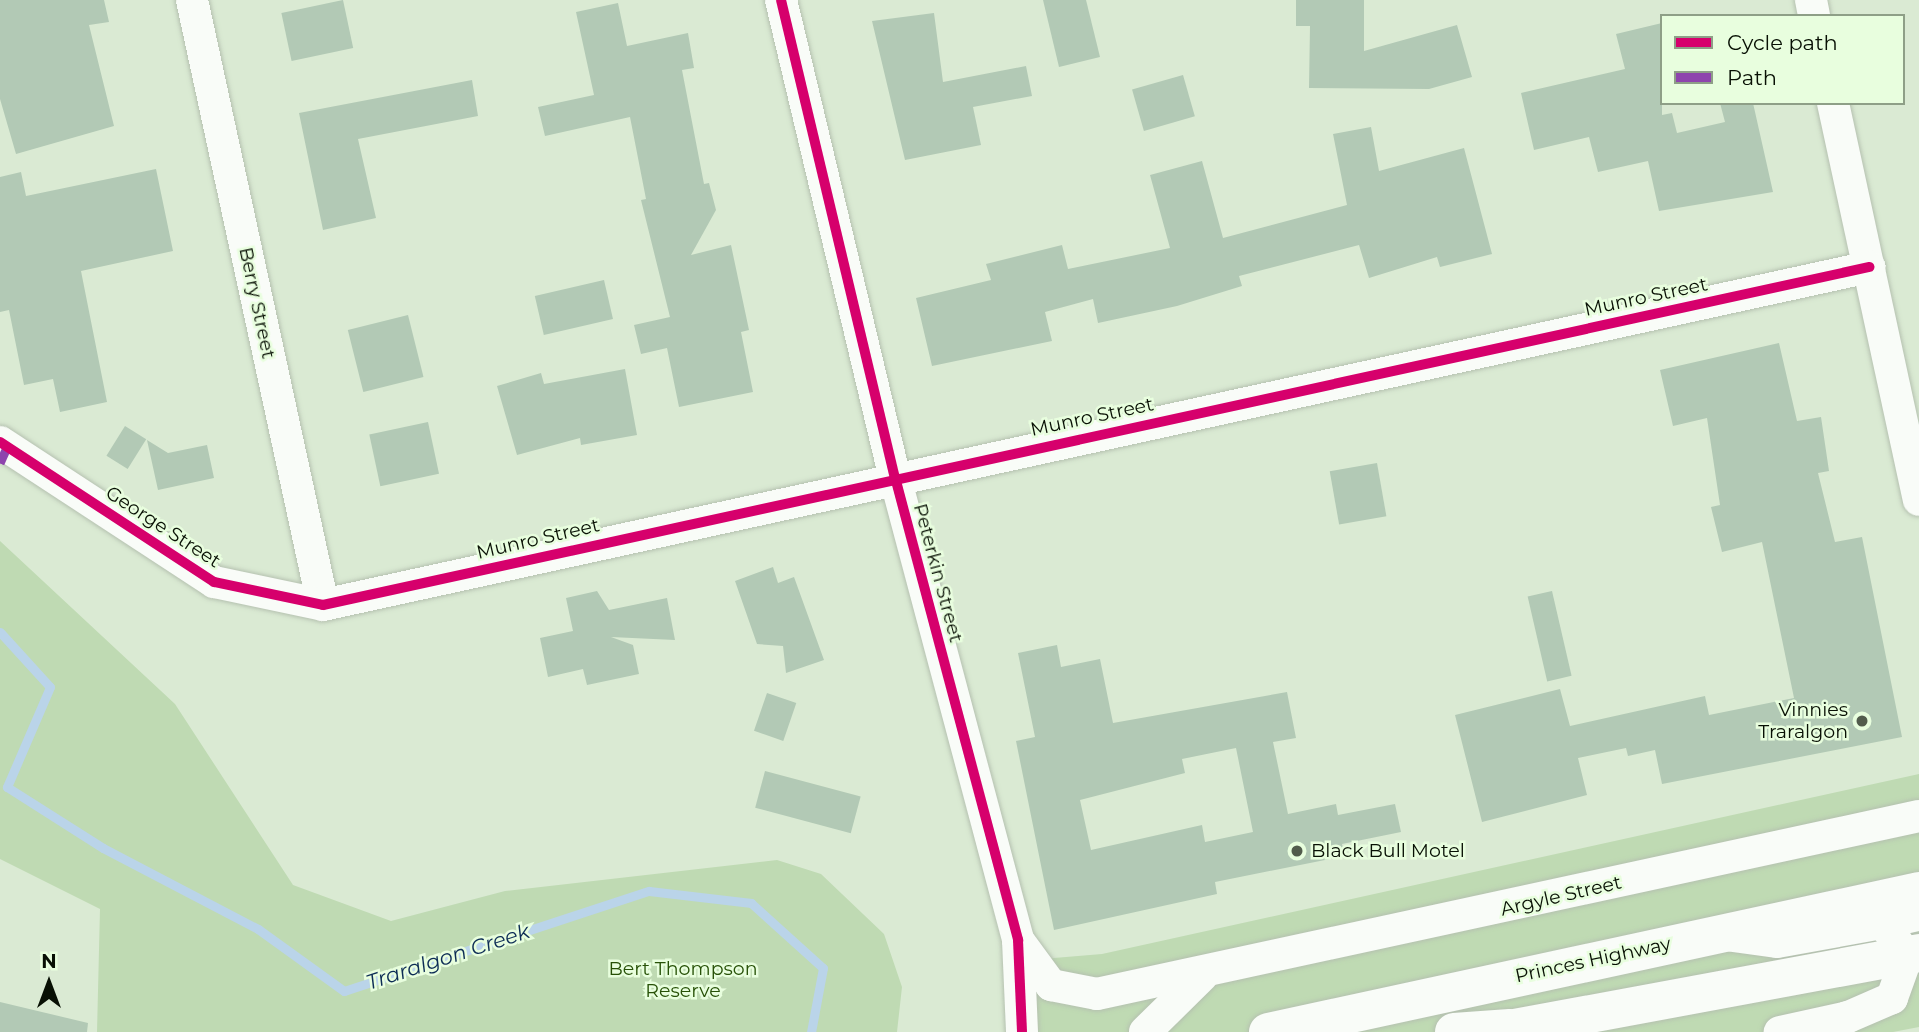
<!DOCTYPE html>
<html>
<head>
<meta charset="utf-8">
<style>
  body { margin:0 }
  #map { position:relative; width:1919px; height:1032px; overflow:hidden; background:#daead3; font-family:Montserrat,sans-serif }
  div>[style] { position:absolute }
  .green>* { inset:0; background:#bfdab3 }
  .stream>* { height:9px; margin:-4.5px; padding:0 4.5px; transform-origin:4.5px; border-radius:4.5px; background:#bad4e9 }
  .building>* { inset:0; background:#b2c9b5; transform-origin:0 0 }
  .roads { filter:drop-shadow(0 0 2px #b5c1b0) drop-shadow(0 0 2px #b5c1b0) }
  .street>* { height:32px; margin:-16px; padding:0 16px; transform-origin:16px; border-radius:16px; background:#f9fcf8 }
  .highway>* { height:38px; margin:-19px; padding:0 19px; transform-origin:19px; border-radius:19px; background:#f9fcf8 }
  .quiet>* { height:9px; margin-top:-4.5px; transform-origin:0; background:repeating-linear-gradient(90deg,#8e44ad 0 18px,transparent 0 27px) }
  .cycleway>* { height:10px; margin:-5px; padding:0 5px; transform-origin:5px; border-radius:5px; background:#d6006c }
  .dots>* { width:19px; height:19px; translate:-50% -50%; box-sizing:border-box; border:4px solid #e8fede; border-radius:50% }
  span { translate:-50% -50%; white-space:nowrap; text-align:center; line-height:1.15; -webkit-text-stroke:5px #e8fede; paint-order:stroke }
  .street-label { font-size:19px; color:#081004 }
  .poi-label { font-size:19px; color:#081004 }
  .right { translate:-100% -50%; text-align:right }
  .left { translate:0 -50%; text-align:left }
  .park-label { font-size:19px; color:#275107 }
  .water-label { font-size:21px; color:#0c2c55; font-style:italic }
  .legend { position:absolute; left:1660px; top:14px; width:245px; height:91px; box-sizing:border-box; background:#e8fede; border:2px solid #8e9f87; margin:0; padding:9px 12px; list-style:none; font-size:21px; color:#081004 }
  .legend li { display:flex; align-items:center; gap:14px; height:35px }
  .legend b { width:35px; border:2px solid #8e9f87 }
  .north { position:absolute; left:14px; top:948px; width:70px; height:70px; -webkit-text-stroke:5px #e8fede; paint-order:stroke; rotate:0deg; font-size:19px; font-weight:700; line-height:28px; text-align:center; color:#081004 }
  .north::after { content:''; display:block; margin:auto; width:24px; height:32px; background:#081004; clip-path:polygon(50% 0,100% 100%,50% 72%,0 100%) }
</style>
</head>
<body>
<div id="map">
  <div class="green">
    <i style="clip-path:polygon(0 541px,175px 704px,293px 885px,391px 921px,505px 891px,777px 860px,821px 874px,884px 934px,902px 987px,897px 1032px,97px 1032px,100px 909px,0 859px)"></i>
    <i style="clip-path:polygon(1919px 774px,1919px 1027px,1893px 1032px,1022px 1032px,1018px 961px,1102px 954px)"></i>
  </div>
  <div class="stream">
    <i style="left:0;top:632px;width:74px;rotate:47.7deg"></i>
    <i style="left:50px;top:687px;width:109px;rotate:113.3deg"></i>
    <i style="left:7px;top:787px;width:114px;rotate:32.4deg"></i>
    <i style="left:103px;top:848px;width:175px;rotate:27.6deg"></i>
    <i style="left:258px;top:929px;width:106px;rotate:35.8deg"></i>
    <i style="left:344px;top:991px;width:321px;rotate:-18.2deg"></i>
    <i style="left:649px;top:891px;width:103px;rotate:6.7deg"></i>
    <i style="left:751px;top:903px;width:97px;rotate:42.1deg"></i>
    <i style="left:823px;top:968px;width:65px;rotate:100.6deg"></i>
  </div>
  <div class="building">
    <i style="clip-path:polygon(0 0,104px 0,109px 22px,89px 25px,114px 126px,16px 154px,0 99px)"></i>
    <i style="left:343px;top:0;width:49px;height:63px;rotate:78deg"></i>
    <i style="clip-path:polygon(1043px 0,1086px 0,1100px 57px,1059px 67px)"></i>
    <i style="clip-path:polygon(1296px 0,1364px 0,1364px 51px,1457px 25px,1472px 77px,1429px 89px,1309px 88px,1310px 26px,1296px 26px)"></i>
    <i style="clip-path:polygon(618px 3px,627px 46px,688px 33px,694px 68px,682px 70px,704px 184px,709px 183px,716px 210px,691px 255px,731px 245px,749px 330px,741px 332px,753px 392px,679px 407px,667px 348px,641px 354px,634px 325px,670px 317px,641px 200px,646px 199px,630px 117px,545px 136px,538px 107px,594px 95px,576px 12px)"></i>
    <i style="clip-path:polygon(934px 13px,943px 82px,1026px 66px,1032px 96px,973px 107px,981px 145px,905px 160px,872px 21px)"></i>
    <i style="clip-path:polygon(1662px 23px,1662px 115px,1672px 113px,1677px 133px,1725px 122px,1720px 103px,1753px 103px,1773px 192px,1659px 211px,1648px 161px,1598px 172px,1589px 137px,1534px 150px,1521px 93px,1625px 69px,1616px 34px)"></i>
    <i style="left:1183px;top:75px;width:43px;height:53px;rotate:74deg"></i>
    <i style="clip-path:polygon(472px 80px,478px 116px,358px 139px,376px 218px,323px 230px,299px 113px)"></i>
    <i style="clip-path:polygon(1371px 127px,1379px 171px,1464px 148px,1492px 254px,1440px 267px,1437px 257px,1369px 278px,1359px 245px,1239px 276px,1242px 286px,1177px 306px,1098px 323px,1093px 299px,1045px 312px,1052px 341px,932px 366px,916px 298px,991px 280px,986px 264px,1062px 245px,1068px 269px,1170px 248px,1150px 175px,1202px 161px,1223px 238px,1347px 205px,1333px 134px)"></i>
    <i style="clip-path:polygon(156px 169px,173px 251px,81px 271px,107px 402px,60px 412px,53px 379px,24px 385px,9px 310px,0 312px,0 177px,21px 172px,26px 196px)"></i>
    <i style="left:604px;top:280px;width:40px;height:71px;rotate:77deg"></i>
    <i style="left:408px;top:315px;width:64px;height:62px;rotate:76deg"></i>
    <i style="clip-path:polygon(1779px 343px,1797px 421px,1821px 417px,1829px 471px,1818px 473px,1835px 542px,1862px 537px,1902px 737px,1662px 784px,1655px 750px,1628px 756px,1626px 748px,1578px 758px,1587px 795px,1482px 822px,1455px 715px,1560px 689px,1570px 726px,1705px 696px,1709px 715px,1794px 698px,1762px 542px,1722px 552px,1711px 507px,1720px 505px,1707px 418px,1673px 426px,1660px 370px)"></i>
    <i style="clip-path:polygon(625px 369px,637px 435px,581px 445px,580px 438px,517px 455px,497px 386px,541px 373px,544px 384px)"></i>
    <i style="left:428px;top:422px;width:53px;height:60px;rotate:78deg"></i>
    <i style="left:125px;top:426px;width:25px;height:35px;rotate:32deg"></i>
    <i style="clip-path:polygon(147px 440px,168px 453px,207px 445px,214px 478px,158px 490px)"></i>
    <i style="left:1377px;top:463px;width:54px;height:48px;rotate:80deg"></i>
    <i style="clip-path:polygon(773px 567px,778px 583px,794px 577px,824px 660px,786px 673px,783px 646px,757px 644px,735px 581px)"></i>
    <i style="clip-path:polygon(597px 591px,609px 610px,667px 598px,675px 640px,611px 637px,633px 645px,639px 674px,587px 685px,583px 669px,548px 677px,540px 638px,573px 631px,566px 598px)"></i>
    <i style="left:1552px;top:591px;width:87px;height:25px;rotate:77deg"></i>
    <i style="clip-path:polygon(evenodd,1057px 645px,1061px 667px,1100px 659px,1113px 723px,1287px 692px,1296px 738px,1273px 742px,1288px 814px,1336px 804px,1338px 815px,1395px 804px,1401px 832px,1342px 844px,1345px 856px,1215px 882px,1217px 894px,1054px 930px,1016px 741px,1035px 737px,1018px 653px,1057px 645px,1236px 748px,1253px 832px,1205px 842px,1202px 825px,1091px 850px,1080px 800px,1185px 773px,1182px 759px,1236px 748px)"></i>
    <i style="left:767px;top:693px;width:31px;height:40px;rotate:19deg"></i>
    <i style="left:765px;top:771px;width:99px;height:38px;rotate:15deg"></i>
    <i style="clip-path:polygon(0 1002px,88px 1023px,87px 1032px,0 1032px)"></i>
  </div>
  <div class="roads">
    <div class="street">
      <i style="left:192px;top:0;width:619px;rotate:77.78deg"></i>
      <i style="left:781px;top:0;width:490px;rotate:76.6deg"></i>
      <i style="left:895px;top:477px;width:479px;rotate:75.1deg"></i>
      <i style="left:1018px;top:940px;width:92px;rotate:87.5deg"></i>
      <i style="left:1811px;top:0;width:16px;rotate:79deg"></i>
      <i style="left:1833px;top:103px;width:406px;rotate:77.8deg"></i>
      <i style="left:0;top:442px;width:256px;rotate:33.2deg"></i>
      <i style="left:214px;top:582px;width:111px;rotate:11.9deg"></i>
      <i style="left:323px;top:605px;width:1583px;rotate:-12.33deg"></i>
      <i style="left:1883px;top:923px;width:37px;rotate:-13deg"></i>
      <i style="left:1733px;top:936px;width:44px;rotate:7.8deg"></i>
      <i style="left:1777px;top:942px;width:108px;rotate:-10.2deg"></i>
      <i style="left:1883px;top:923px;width:41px;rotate:54deg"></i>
      <i style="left:1907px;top:956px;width:45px;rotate:109.7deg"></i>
      <i style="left:1892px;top:998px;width:48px;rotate:156.6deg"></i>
      <i style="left:1848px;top:1017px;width:70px;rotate:167.6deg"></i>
      <i style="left:1018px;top:940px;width:56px;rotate:53.7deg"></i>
      <i style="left:1051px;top:985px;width:47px;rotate:11.1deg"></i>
      <i style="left:1097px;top:994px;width:841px;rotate:-12.22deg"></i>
      <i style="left:1145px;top:1032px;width:80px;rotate:-44.5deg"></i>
    </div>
    <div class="highway">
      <i style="left:1268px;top:1032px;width:666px;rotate:-12.22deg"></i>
      <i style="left:1454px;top:1032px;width:56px;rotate:-4.1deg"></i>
      <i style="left:1493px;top:1032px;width:433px;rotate:-10.5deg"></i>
    </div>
  </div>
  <div class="quiet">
    <i style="left:0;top:463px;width:17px;rotate:-66deg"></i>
  </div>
  <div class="cycleway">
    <i style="left:781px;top:0;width:490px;rotate:76.6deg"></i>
    <i style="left:895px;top:477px;width:479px;rotate:75.1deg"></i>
    <i style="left:1018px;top:940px;width:92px;rotate:87.5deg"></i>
    <i style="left:0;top:442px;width:256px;rotate:33.2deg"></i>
    <i style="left:214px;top:582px;width:111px;rotate:11.9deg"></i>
    <i style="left:323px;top:605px;width:1583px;rotate:-12.33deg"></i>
  </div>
  <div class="dots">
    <i style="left:1862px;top:721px;background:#525c4c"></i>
    <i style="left:1297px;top:851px;background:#525c4c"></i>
  </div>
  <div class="street-label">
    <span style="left:1646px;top:297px;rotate:-12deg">Munro Street</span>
    <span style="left:257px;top:303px;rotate:78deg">Berry Street</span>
    <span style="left:1092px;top:417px;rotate:-12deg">Munro Street</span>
    <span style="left:163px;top:527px;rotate:33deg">George Street</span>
    <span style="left:538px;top:539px;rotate:-13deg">Munro Street</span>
    <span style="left:938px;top:573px;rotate:75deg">Peterkin Street</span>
    <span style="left:1561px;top:896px;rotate:-13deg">Argyle Street</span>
    <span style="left:1593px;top:960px;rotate:-12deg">Princes Highway</span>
  </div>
  <div class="poi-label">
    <span class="right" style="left:1848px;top:721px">Vinnies<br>Traralgon</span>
    <span class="left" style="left:1311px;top:851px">Black Bull Motel</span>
  </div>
  <div class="park-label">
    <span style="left:683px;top:980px">Bert Thompson<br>Reserve</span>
  </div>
  <div class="water-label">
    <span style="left:448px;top:957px;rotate:-18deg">Traralgon Creek</span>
  </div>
  <ul class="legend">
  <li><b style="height:9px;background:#d6006c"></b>Cycle path</li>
  <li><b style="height:9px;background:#8e44ad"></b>Path</li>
  </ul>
  <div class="north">N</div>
</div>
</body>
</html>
